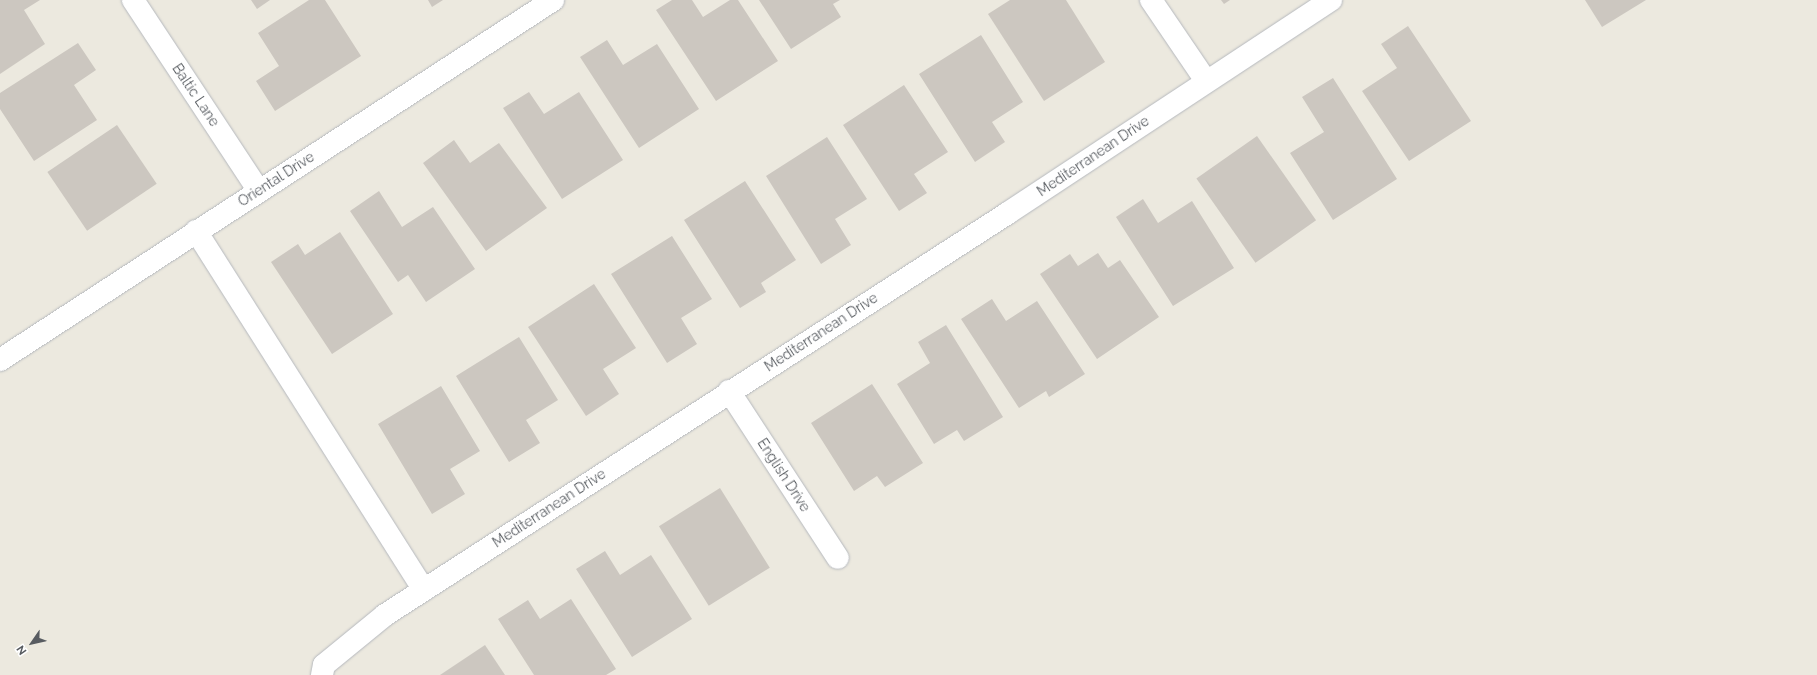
<!DOCTYPE html>
<html>
<head>
<meta charset="utf-8">
<style>
  body { margin:0 }
  #map { position:relative; width:1817px; height:675px; overflow:hidden; background:#ece9df; font-family:Raleway,sans-serif }
  div>[style] { position:absolute }
  .building>* { inset:0; background:#ccc7c0; transform-origin:0 0 }
  .roads { filter:drop-shadow(0 0 1px #b5b8bd) drop-shadow(0 0 1px #b5b8bd) }
  .minor>* { height:22px; margin:-11px; padding:0 11px; transform-origin:11px; border-radius:11px; background:#fff }
  span { translate:-50% -50%; white-space:nowrap; text-align:center; line-height:1.15; -webkit-text-stroke:4px #fff; paint-order:stroke }
  .street-label { font-size:14px; color:#585c61 }
  .north { position:absolute; left:12px; top:623px; width:40px; height:40px; -webkit-text-stroke:3px #fff; paint-order:stroke; rotate:236deg; font-size:11px; font-weight:700; line-height:16px; text-align:center; color:#585c61 }
  .north::after { content:''; display:block; margin:auto; width:14px; height:18px; background:#585c61; clip-path:polygon(50% 0,100% 100%,50% 72%,0 100%) }
</style>
</head>
<body>
<div id="map">
  <div class="building">
    <i style="clip-path:polygon(0 0,40px 0,24px 10px,45px 44px,0 74px)"></i>
    <i style="clip-path:polygon(251px 0,270px 0,257px 9px)"></i>
    <i style="clip-path:polygon(309px 0,325px 0,361px 56px,275px 111px,256px 81px,279px 66px,258px 33px)"></i>
    <i style="clip-path:polygon(428px 0,443px 0,432px 7px)"></i>
    <i style="clip-path:polygon(672px 0,692px 0,703px 17px,730px 0,738px 0,778px 61px,716px 101px,656px 10px)"></i>
    <i style="clip-path:polygon(759px 0,840px 0,833px 4px,841px 17px,791px 49px)"></i>
    <i style="clip-path:polygon(1010px 0,1066px 0,1105px 62px,1044px 101px,988px 14px)"></i>
    <i style="clip-path:polygon(1221px 0,1230px 0,1224px 4px)"></i>
    <i style="clip-path:polygon(1585px 0,1646px 0,1602px 27px)"></i>
    <i style="clip-path:polygon(1408px 26px,1471px 121px,1409px 161px,1362px 91px,1397px 68px,1381px 44px)"></i>
    <i style="clip-path:polygon(981px 35px,1023px 102px,992px 122px,1005px 142px,975px 162px,919px 74px)"></i>
    <i style="clip-path:polygon(607px 40px,623px 65px,657px 44px,699px 109px,639px 148px,580px 57px)"></i>
    <i style="clip-path:polygon(78px 43px,96px 70px,74px 85px,97px 120px,34px 161px,0 109px,0 93px)"></i>
    <i style="clip-path:polygon(1333px 78px,1397px 179px,1333px 220px,1290px 153px,1324px 132px,1302px 97px)"></i>
    <i style="clip-path:polygon(904px 85px,948px 152px,914px 174px,927px 193px,899px 211px,843px 125px)"></i>
    <i style="clip-path:polygon(529px 92px,544px 114px,579px 92px,623px 160px,562px 199px,503px 108px)"></i>
    <i style="left:117px;top:125px;width:71px;height:84px;rotate:56deg"></i>
    <i style="left:1257px;top:136px;width:103px;height:74px;rotate:55deg"></i>
    <i style="clip-path:polygon(827px 137px,867px 199px,835px 219px,851px 245px,821px 264px,766px 176px)"></i>
    <i style="clip-path:polygon(454px 140px,470px 163px,499px 143px,547px 208px,486px 251px,423px 163px)"></i>
    <i style="clip-path:polygon(745px 181px,796px 260px,761px 283px,766px 292px,740px 308px,684px 220px)"></i>
    <i style="clip-path:polygon(379px 191px,402px 227px,433px 207px,475px 269px,426px 302px,408px 275px,398px 282px,350px 211px)"></i>
    <i style="clip-path:polygon(1143px 199px,1158px 223px,1192px 201px,1234px 268px,1173px 306px,1116px 217px)"></i>
    <i style="clip-path:polygon(340px 232px,393px 314px,332px 354px,271px 262px,298px 244px,305px 255px)"></i>
    <i style="clip-path:polygon(672px 236px,712px 299px,681px 318px,697px 344px,667px 363px,611px 274px)"></i>
    <i style="clip-path:polygon(1098px 253px,1108px 268px,1120px 260px,1159px 317px,1097px 359px,1040px 274px,1070px 254px,1078px 266px)"></i>
    <i style="clip-path:polygon(594px 284px,636px 348px,603px 369px,619px 394px,586px 416px,528px 327px)"></i>
    <i style="clip-path:polygon(992px 299px,1006px 321px,1037px 301px,1085px 374px,1049px 397px,1046px 391px,1019px 408px,961px 319px)"></i>
    <i style="clip-path:polygon(946px 325px,1003px 417px,964px 441px,957px 430px,934px 444px,897px 384px,930px 363px,918px 342px)"></i>
    <i style="clip-path:polygon(519px 337px,558px 400px,526px 420px,540px 443px,509px 462px,456px 376px)"></i>
    <i style="clip-path:polygon(872px 384px,923px 463px,885px 487px,877px 476px,854px 491px,811px 423px)"></i>
    <i style="clip-path:polygon(441px 386px,480px 451px,450px 469px,465px 494px,432px 514px,378px 424px)"></i>
    <i style="left:720px;top:488px;width:94px;height:72px;rotate:58deg"></i>
    <i style="clip-path:polygon(605px 551px,620px 575px,651px 555px,692px 619px,632px 657px,576px 569px)"></i>
    <i style="clip-path:polygon(571px 599px,616px 669px,606px 675px,534px 675px,498px 619px,528px 600px,540px 619px)"></i>
    <i style="clip-path:polygon(485px 645px,505px 675px,440px 675px)"></i>
  </div>
  <div class="roads">
    <div class="minor">
      <i style="left:133px;top:0;width:229px;rotate:56.6deg"></i>
      <i style="left:1151px;top:0;width:98px;rotate:55.8deg"></i>
      <i style="left:196px;top:231px;width:425px;rotate:57.6deg"></i>
      <i style="left:0;top:360px;width:660px;rotate:-33.06deg"></i>
      <i style="left:729px;top:391px;width:199px;rotate:56.9deg"></i>
      <i style="left:322px;top:675px;width:10px;rotate:-79deg"></i>
      <i style="left:324px;top:665px;width:79px;rotate:-39.3deg"></i>
      <i style="left:385px;top:615px;width:741px;rotate:-32.83deg"></i>
      <i style="left:1008px;top:213px;width:387px;rotate:-33.4deg"></i>
    </div>
  </div>
  <div class="street-label">
    <span style="left:196px;top:95px;rotate:56deg">Baltic Lane</span>
    <span style="left:1093px;top:156px;rotate:-34deg">Mediterranean Drive</span>
    <span style="left:276px;top:179px;rotate:-33deg">Oriental Drive</span>
    <span style="left:821px;top:332px;rotate:-33deg">Mediterranean Drive</span>
    <span style="left:784px;top:475px;rotate:57deg">English Drive</span>
    <span style="left:549px;top:508px;rotate:-33deg">Mediterranean Drive</span>
  </div>
  <div class="north">N</div>
</div>
</body>
</html>
